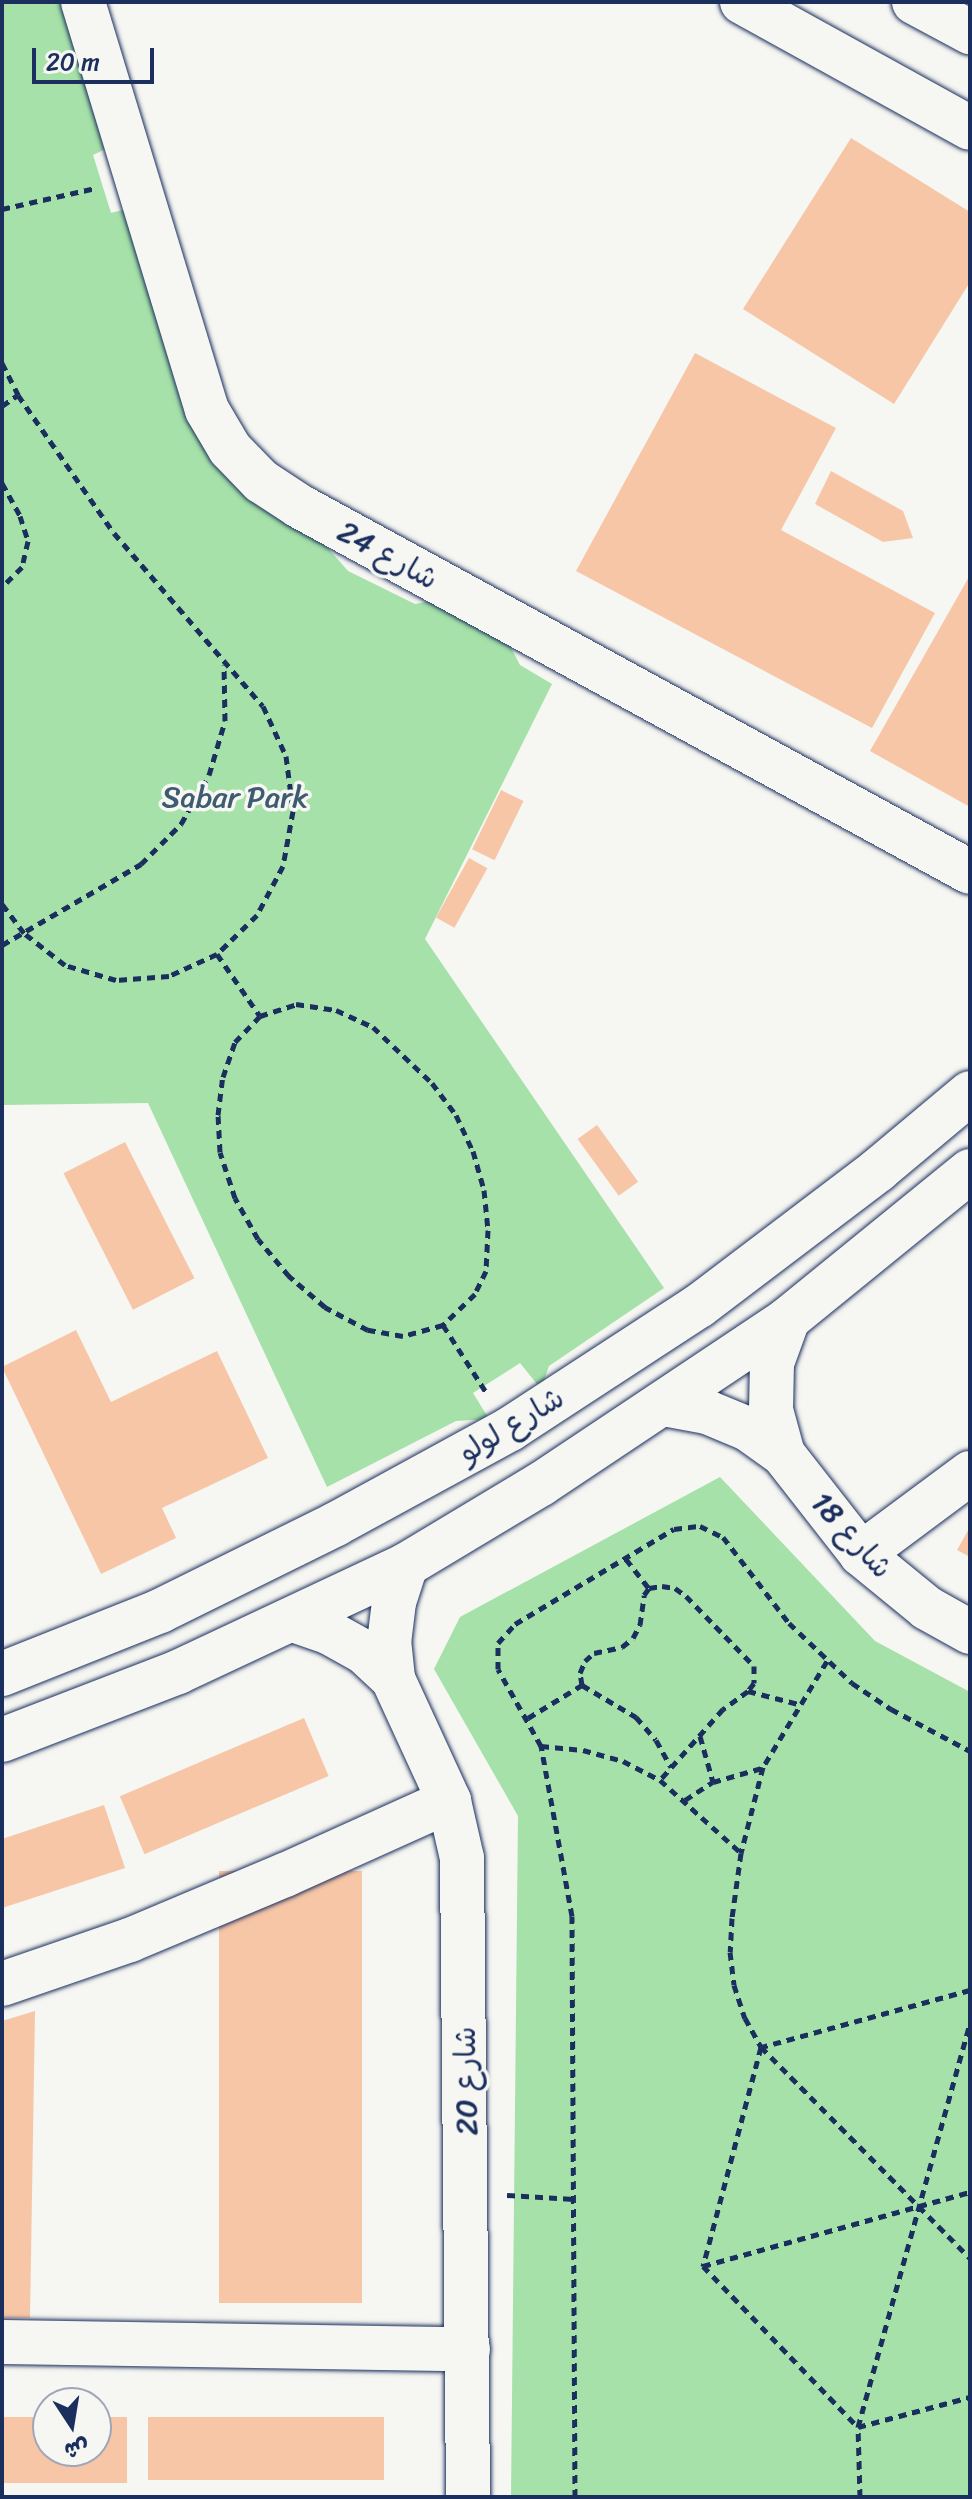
<!DOCTYPE html>
<html>
<head>
<meta charset="utf-8">
<style>
  body { margin:0 }
  #map { position:relative; width:972px; height:2499px; overflow:hidden; background:#f6f6f2; font-family:Sriracha,"Playpen Sans Arabic",sans-serif }
  div>[style] { position:absolute }
  .green>* { inset:0; background:#a5e1a8 }
  .building>* { inset:0; background:#f7c6a7; transform-origin:0 0 }
  .path>* { height:5px; margin-top:-2.5px; transform-origin:0; background:repeating-linear-gradient(90deg,#1b2f5e 0 8px,transparent 0 14px) }
  .roads { filter:drop-shadow(0 0 2px #1b2f5e) drop-shadow(0 0 2px #1b2f5e) }
  .minor>* { height:44px; margin:-22px; padding:0 22px; transform-origin:22px; border-radius:22px; background:#f6f6f2 }
  span { translate:-50% -50%; white-space:nowrap; text-align:center; line-height:1.15; -webkit-text-stroke:7px #f6f6f2; paint-order:stroke }
  .street-label { font-size:30px; color:#1b2f5e }
  .park-label { font-size:30px; color:#3e5c70 }
  .frame { position:absolute; inset:0; border:4px solid #1b2f5e; pointer-events:none }
  .north { position:absolute; left:32px; top:2387px; width:80px; height:80px; box-sizing:border-box; background:#f6f6f2; border:2px solid #9ea6b7; border-radius:50%; rotate:168deg; font-size:22px; font-weight:700; line-height:32px; text-align:center; color:#1b2f5e }
  .north::after { content:''; display:block; margin:auto; width:28px; height:36px; background:#1b2f5e; clip-path:polygon(50% 0,100% 100%,50% 72%,0 100%) }
  .scale { position:absolute; left:32px; top:48px; width:122px; height:36px; box-sizing:border-box; border:4px solid #1b2f5e; border-top:0; padding-left:10px; font-size:24px; line-height:28px; white-space:nowrap; color:#1b2f5e; -webkit-text-stroke:6px #f6f6f2; paint-order:stroke }
</style>
</head>
<body>
<div id="map">
  <div class="green">
    <i style="clip-path:polygon(2px 2px,64px 2px,120px 142px,93px 155px,111px 213px,142px 205px,178px 377px,348px 571px,415px 604px,431px 601px,509px 644px,520px 665px,552px 684px,425px 939px,664px 1288px,549px 1366px,541px 1389px,520px 1363px,473px 1393px,489px 1419px,456px 1421px,327px 1487px,148px 1103px,2px 1105px)"></i>
    <i style="clip-path:polygon(720px 1477px,875px 1641px,970px 1692px,970px 2497px,511px 2497px,518px 1816px,434px 1669px,460px 1617px)"></i>
  </div>
  <div class="building">
    <i style="clip-path:polygon(851px 138px,970px 212px,970px 282px,894px 404px,743px 309px)"></i>
    <i style="clip-path:polygon(695px 353px,836px 428px,781px 530px,935px 613px,872px 728px,576px 571px)"></i>
    <i style="clip-path:polygon(831px 471px,903px 511px,913px 538px,883px 542px,815px 504px)"></i>
    <i style="clip-path:polygon(970px 575px,970px 807px,870px 751px)"></i>
    <i style="left:501px;top:790px;width:25px;height:66px;rotate:26deg"></i>
    <i style="left:469px;top:858px;width:21px;height:68px;rotate:29deg"></i>
    <i style="left:597px;top:1125px;width:70px;height:24px;rotate:54deg"></i>
    <i style="left:125px;top:1142px;width:153px;height:69px;rotate:63deg"></i>
    <i style="clip-path:polygon(76px 1330px,111px 1402px,217px 1351px,268px 1458px,162px 1508px,176px 1538px,101px 1574px,2px 1367px)"></i>
    <i style="clip-path:polygon(970px 1527px,970px 1557px,957px 1550px)"></i>
    <i style="left:304px;top:1718px;width:63px;height:200px;rotate:67deg"></i>
    <i style="clip-path:polygon(104px 1805px,125px 1868px,2px 1908px,2px 1839px)"></i>
    <i style="left:362px;top:1871px;width:432px;height:143px;rotate:90deg"></i>
    <i style="clip-path:polygon(35px 2011px,30px 2318px,2px 2318px,2px 2021px)"></i>
    <i style="clip-path:polygon(2px 2417px,48px 2417px,48px 2451px,96px 2451px,96px 2417px,127px 2417px,127px 2483px,2px 2483px)"></i>
    <i style="left:384px;top:2417px;width:63px;height:236px;rotate:90deg"></i>
  </div>
  <div class="path">
    <i style="left:2px;top:209px;width:96px;rotate:-12.6deg"></i>
    <i style="left:2px;top:363px;width:36px;rotate:63deg"></i>
    <i style="left:18px;top:395px;width:168px;rotate:55.2deg"></i>
    <i style="left:114px;top:533px;width:228px;rotate:49.3deg"></i>
    <i style="left:263px;top:706px;width:55px;rotate:65.3deg"></i>
    <i style="left:286px;top:756px;width:55px;rotate:82.7deg"></i>
    <i style="left:293px;top:811px;width:56px;rotate:100.3deg"></i>
    <i style="left:283px;top:866px;width:55px;rotate:118deg"></i>
    <i style="left:257px;top:915px;width:56px;rotate:135.7deg"></i>
    <i style="left:217px;top:954px;width:53px;rotate:155.4deg"></i>
    <i style="left:169px;top:976px;width:53px;rotate:175.7deg"></i>
    <i style="left:116px;top:980px;width:53px;rotate:-163.6deg"></i>
    <i style="left:65px;top:965px;width:52px;rotate:-142deg"></i>
    <i style="left:24px;top:933px;width:36px;rotate:-127deg"></i>
    <i style="left:2px;top:406px;width:19px;rotate:-35deg"></i>
    <i style="left:2px;top:483px;width:38px;rotate:61deg"></i>
    <i style="left:20px;top:516px;width:26px;rotate:72deg"></i>
    <i style="left:28px;top:541px;width:27px;rotate:103deg"></i>
    <i style="left:22px;top:567px;width:28px;rotate:135deg"></i>
    <i style="left:2px;top:945px;width:161px;rotate:-30.2deg"></i>
    <i style="left:141px;top:864px;width:57px;rotate:-45deg"></i>
    <i style="left:181px;top:824px;width:56px;rotate:-60.3deg"></i>
    <i style="left:209px;top:775px;width:56px;rotate:-73.5deg"></i>
    <i style="left:225px;top:721px;width:56px;rotate:-91deg"></i>
    <i style="left:217px;top:954px;width:75px;rotate:55.3deg"></i>
    <i style="left:296px;top:1004px;width:40px;rotate:8.5deg"></i>
    <i style="left:336px;top:1010px;width:41px;rotate:24.7deg"></i>
    <i style="left:373px;top:1027px;width:81px;rotate:43.5deg"></i>
    <i style="left:432px;top:1083px;width:40px;rotate:53deg"></i>
    <i style="left:456px;top:1115px;width:40px;rotate:65deg"></i>
    <i style="left:473px;top:1151px;width:41px;rotate:74.2deg"></i>
    <i style="left:484px;top:1190px;width:40px;rotate:84.3deg"></i>
    <i style="left:488px;top:1230px;width:41px;rotate:92.8deg"></i>
    <i style="left:486px;top:1271px;width:25px;rotate:116deg"></i>
    <i style="left:475px;top:1294px;width:45px;rotate:135.9deg"></i>
    <i style="left:443px;top:1325px;width:41px;rotate:164.6deg"></i>
    <i style="left:403px;top:1336px;width:36px;rotate:-170deg"></i>
    <i style="left:368px;top:1330px;width:49px;rotate:-151.9deg"></i>
    <i style="left:325px;top:1307px;width:48px;rotate:-139.3deg"></i>
    <i style="left:289px;top:1276px;width:48px;rotate:-130deg"></i>
    <i style="left:258px;top:1239px;width:47px;rotate:-119.3deg"></i>
    <i style="left:235px;top:1198px;width:48px;rotate:-108.1deg"></i>
    <i style="left:220px;top:1152px;width:37px;rotate:-93deg"></i>
    <i style="left:218px;top:1115px;width:38px;rotate:-83deg"></i>
    <i style="left:223px;top:1077px;width:37px;rotate:-71deg"></i>
    <i style="left:235px;top:1042px;width:36px;rotate:-46deg"></i>
    <i style="left:260px;top:1016px;width:38px;rotate:-18deg"></i>
    <i style="left:443px;top:1325px;width:83px;rotate:57.3deg"></i>
    <i style="left:626px;top:1559px;width:37px;rotate:52deg"></i>
    <i style="left:827px;top:1661px;width:124px;rotate:121.1deg"></i>
    <i style="left:763px;top:1767px;width:89px;rotate:104.3deg"></i>
    <i style="left:741px;top:1853px;width:66px;rotate:97.9deg"></i>
    <i style="left:732px;top:1918px;width:34px;rotate:93deg"></i>
    <i style="left:730px;top:1952px;width:33px;rotate:83deg"></i>
    <i style="left:734px;top:1985px;width:35px;rotate:72deg"></i>
    <i style="left:745px;top:2018px;width:33px;rotate:61deg"></i>
    <i style="left:761px;top:2047px;width:297px;rotate:45.3deg"></i>
    <i style="left:582px;top:1685px;width:12px;rotate:-99deg"></i>
    <i style="left:580px;top:1673px;width:13px;rotate:-67deg"></i>
    <i style="left:585px;top:1661px;width:12px;rotate:-42deg"></i>
    <i style="left:594px;top:1653px;width:29px;rotate:-12deg"></i>
    <i style="left:622px;top:1647px;width:14px;rotate:-39deg"></i>
    <i style="left:633px;top:1638px;width:15px;rotate:-62deg"></i>
    <i style="left:640px;top:1625px;width:30px;rotate:-82deg"></i>
    <i style="left:644px;top:1595px;width:9px;rotate:-54deg"></i>
    <i style="left:649px;top:1588px;width:13px;rotate:-9deg"></i>
    <i style="left:662px;top:1586px;width:13px;rotate:9deg"></i>
    <i style="left:675px;top:1588px;width:14px;rotate:36deg"></i>
    <i style="left:686px;top:1596px;width:98px;rotate:45.8deg"></i>
    <i style="left:754px;top:1666px;width:17px;rotate:90deg"></i>
    <i style="left:754px;top:1683px;width:10px;rotate:127deg"></i>
    <i style="left:748px;top:1691px;width:31px;rotate:144deg"></i>
    <i style="left:723px;top:1709px;width:95px;rotate:131.6deg"></i>
    <i style="left:582px;top:1685px;width:63px;rotate:30.7deg"></i>
    <i style="left:636px;top:1717px;width:30px;rotate:49deg"></i>
    <i style="left:656px;top:1740px;width:31px;rotate:61deg"></i>
    <i style="left:748px;top:1691px;width:56px;rotate:14.5deg"></i>
    <i style="left:528px;top:1718px;width:63px;rotate:-31.4deg"></i>
    <i style="left:700px;top:1736px;width:48px;rotate:74.2deg"></i>
    <i style="left:541px;top:1746px;width:42px;rotate:5.4deg"></i>
    <i style="left:583px;top:1750px;width:41px;rotate:15.4deg"></i>
    <i style="left:623px;top:1761px;width:42px;rotate:27.2deg"></i>
    <i style="left:660px;top:1780px;width:108px;rotate:42deg"></i>
    <i style="left:685px;top:1800px;width:33px;rotate:-33deg"></i>
    <i style="left:713px;top:1782px;width:51px;rotate:-15.9deg"></i>
    <i style="left:970px;top:1990px;width:217px;rotate:164.7deg"></i>
    <i style="left:761px;top:2047px;width:227px;rotate:104.8deg"></i>
    <i style="left:703px;top:2266px;width:223px;rotate:46.1deg"></i>
    <i style="left:858px;top:2427px;width:116px;rotate:-15deg"></i>
    <i style="left:507px;top:2195px;width:67px;rotate:3.4deg"></i>
    <i style="left:703px;top:2266px;width:277px;rotate:-15.5deg"></i>
    <i style="left:575px;top:2497px;width:581px;rotate:-90.3deg"></i>
    <i style="left:572px;top:1916px;width:173px;rotate:-100.3deg"></i>
    <i style="left:541px;top:1746px;width:88px;rotate:-119.2deg"></i>
    <i style="left:498px;top:1669px;width:26px;rotate:-90deg"></i>
    <i style="left:498px;top:1643px;width:25px;rotate:-48deg"></i>
    <i style="left:515px;top:1624px;width:185px;rotate:-30.9deg"></i>
    <i style="left:674px;top:1529px;width:26px;rotate:-7deg"></i>
    <i style="left:700px;top:1526px;width:25px;rotate:26deg"></i>
    <i style="left:723px;top:1537px;width:108px;rotate:52.5deg"></i>
    <i style="left:789px;top:1623px;width:87px;rotate:43.6deg"></i>
    <i style="left:852px;top:1683px;width:47px;rotate:33.7deg"></i>
    <i style="left:891px;top:1709px;width:89px;rotate:28deg"></i>
    <i style="left:860px;top:2497px;width:70px;rotate:-91.6deg"></i>
    <i style="left:858px;top:2427px;width:419px;rotate:-74.5deg"></i>
  </div>
  <div class="roads">
    <div class="minor">
      <i style="left:83px;top:2px;width:426px;rotate:73.1deg"></i>
      <i style="left:207px;top:410px;width:45px;rotate:59.5deg"></i>
      <i style="left:230px;top:449px;width:45px;rotate:45.9deg"></i>
      <i style="left:261px;top:481px;width:45px;rotate:33.3deg"></i>
      <i style="left:299px;top:506px;width:764px;rotate:28.61deg"></i>
      <i style="left:742px;top:2px;width:260px;rotate:28.9deg"></i>
      <i style="left:914px;top:2px;width:64px;rotate:28.2deg"></i>
      <i style="left:664px;top:1404px;width:44px;rotate:10.5deg"></i>
      <i style="left:707px;top:1412px;width:44px;rotate:22.5deg"></i>
      <i style="left:748px;top:1429px;width:43px;rotate:35.5deg"></i>
      <i style="left:783px;top:1454px;width:127px;rotate:52deg"></i>
      <i style="left:861px;top:1554px;width:85px;rotate:39.3deg"></i>
      <i style="left:927px;top:1608px;width:49px;rotate:29.2deg"></i>
      <i style="left:783px;top:1454px;width:46px;rotate:-105.3deg"></i>
      <i style="left:771px;top:1410px;width:47px;rotate:-88.8deg"></i>
      <i style="left:772px;top:1363px;width:47px;rotate:-70deg"></i>
      <i style="left:861px;top:1554px;width:136px;rotate:-36.6deg"></i>
      <i style="left:406px;top:1565px;width:39px;rotate:108deg"></i>
      <i style="left:394px;top:1602px;width:38px;rotate:97deg"></i>
      <i style="left:389px;top:1640px;width:39px;rotate:84deg"></i>
      <i style="left:393px;top:1679px;width:134px;rotate:65.3deg"></i>
      <i style="left:449px;top:1801px;width:58px;rotate:77.2deg"></i>
      <i style="left:462px;top:1858px;width:639px;rotate:89.46deg"></i>
      <i style="left:293px;top:1620px;width:39px;rotate:19deg"></i>
      <i style="left:330px;top:1633px;width:39px;rotate:29deg"></i>
      <i style="left:364px;top:1652px;width:40px;rotate:43deg"></i>
      <i style="left:2px;top:1674px;width:170px;rotate:-21.7deg"></i>
      <i style="left:160px;top:1611px;width:196px;rotate:-26.3deg"></i>
      <i style="left:336px;top:1524px;width:198px;rotate:-28.6deg"></i>
      <i style="left:510px;top:1429px;width:225px;rotate:-33.1deg"></i>
      <i style="left:699px;top:1306px;width:225px;rotate:-37.2deg"></i>
      <i style="left:878px;top:1170px;width:120px;rotate:-39.9deg"></i>
      <i style="left:2px;top:1740px;width:189px;rotate:-21.1deg"></i>
      <i style="left:178px;top:1672px;width:252px;rotate:-25.1deg"></i>
      <i style="left:406px;top:1565px;width:157px;rotate:-31deg"></i>
      <i style="left:541px;top:1484px;width:297px;rotate:-33.7deg"></i>
      <i style="left:788px;top:1319px;width:235px;rotate:-39.1deg"></i>
      <i style="left:2px;top:1984px;width:135px;rotate:-19deg"></i>
      <i style="left:130px;top:1940px;width:168px;rotate:-22.8deg"></i>
      <i style="left:285px;top:1875px;width:180px;rotate:-24.3deg"></i>
      <i style="left:2px;top:2342px;width:466px;rotate:0.9deg"></i>
    </div>
  </div>
  <div class="street-label">
    <span style="left:388px;top:555px;rotate:29deg">شارع 24</span>
    <span style="left:511px;top:1425px;rotate:-31deg">شارع لولو</span>
    <span style="left:852px;top:1535px;rotate:48deg">شارع 18</span>
    <span style="left:466px;top:2081px;rotate:-91deg">شارع 20</span>
  </div>
  <div class="park-label">
    <span style="left:235px;top:797px">Sabar Park</span>
  </div>
  <div class="frame"></div>
  <div class="north">ش</div>
  <div class="scale">20 m</div>
</div>
</body>
</html>
